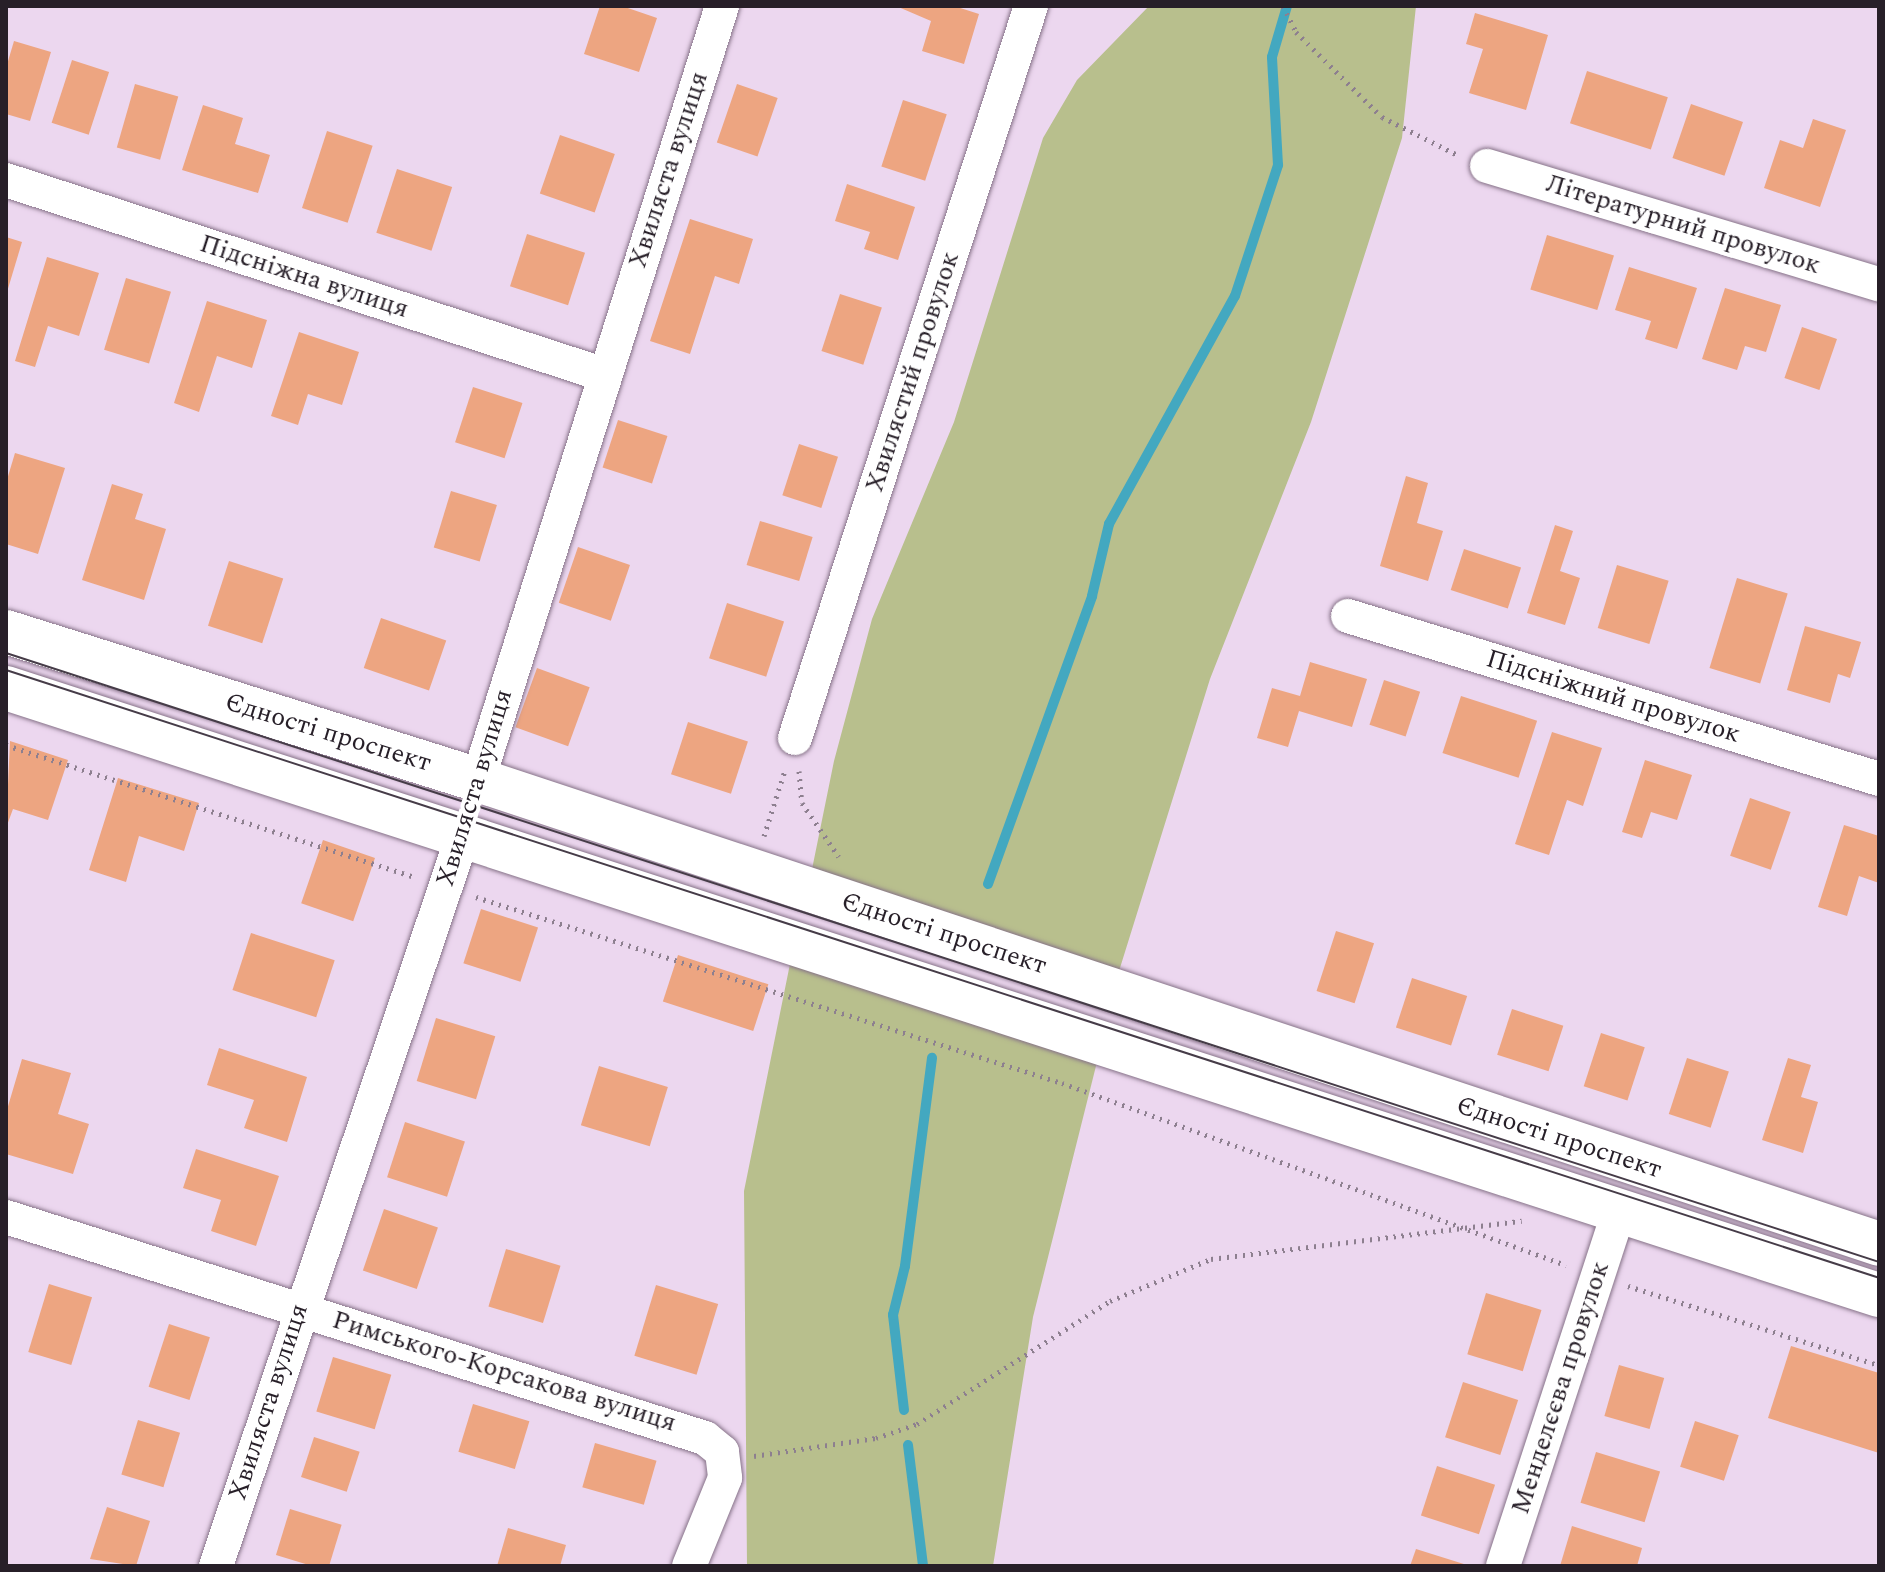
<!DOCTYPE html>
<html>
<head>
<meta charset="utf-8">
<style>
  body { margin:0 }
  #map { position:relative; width:1885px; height:1572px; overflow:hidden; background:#ecd7ef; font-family:Spectral,serif }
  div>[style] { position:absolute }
  .green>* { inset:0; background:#b8bf8d }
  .stream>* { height:10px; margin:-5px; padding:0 5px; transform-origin:5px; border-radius:5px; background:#43a8c0 }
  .building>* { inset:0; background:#eda581; transform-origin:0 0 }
  .path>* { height:5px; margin-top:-2.5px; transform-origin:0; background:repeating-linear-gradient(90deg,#8d7f8f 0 2px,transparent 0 8px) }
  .roads { filter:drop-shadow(0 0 2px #867288) drop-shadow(0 0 2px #867288) }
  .minor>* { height:34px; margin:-17px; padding:0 17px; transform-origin:17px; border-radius:17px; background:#fff }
  .secondary>* { height:44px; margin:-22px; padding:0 22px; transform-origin:22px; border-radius:22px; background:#fff }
  .tram>* { height:2px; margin:-1px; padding:0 1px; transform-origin:1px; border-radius:1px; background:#463c48 }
  span { translate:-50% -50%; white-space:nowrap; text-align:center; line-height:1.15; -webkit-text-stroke:8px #fff; paint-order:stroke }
  .street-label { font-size:26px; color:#271f28 }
  .frame { position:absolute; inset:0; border:8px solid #271f28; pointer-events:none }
</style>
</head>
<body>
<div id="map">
  <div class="green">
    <i style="clip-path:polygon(1149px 6px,1416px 6px,1402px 138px,1311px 422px,1210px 679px,1115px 984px,809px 884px,834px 761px,872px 619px,954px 422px,1043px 138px,1077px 80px)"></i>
    <i style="clip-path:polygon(792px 954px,1099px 1054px,1033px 1317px,993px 1566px,747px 1566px,744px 1191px)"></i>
  </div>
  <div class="stream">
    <i style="left:988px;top:884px;width:306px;rotate:-70.1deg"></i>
    <i style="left:1092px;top:596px;width:74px;rotate:-76.7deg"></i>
    <i style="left:1109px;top:524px;width:260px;rotate:-61.1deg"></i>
    <i style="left:1235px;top:296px;width:138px;rotate:-71.8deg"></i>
    <i style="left:1278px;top:165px;width:108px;rotate:-93.2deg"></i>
    <i style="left:1272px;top:57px;width:53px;rotate:-73.6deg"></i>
    <i style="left:904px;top:1410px;width:96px;rotate:-96.6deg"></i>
    <i style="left:893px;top:1315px;width:50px;rotate:-76.2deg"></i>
    <i style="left:905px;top:1266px;width:210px;rotate:-82.6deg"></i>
    <i style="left:908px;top:1445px;width:122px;rotate:82.9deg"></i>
  </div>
  <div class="building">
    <i style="clip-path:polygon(600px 6px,622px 6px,657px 18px,639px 72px,584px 54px)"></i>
    <i style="clip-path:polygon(896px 6px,954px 6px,979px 14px,964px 64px,922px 51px,931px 21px)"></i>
    <i style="clip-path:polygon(1475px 13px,1548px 35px,1526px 110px,1469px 93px,1483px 49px,1466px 44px)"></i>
    <i style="clip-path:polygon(14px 41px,51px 52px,30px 121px,6px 114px,6px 68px)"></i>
    <i style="left:72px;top:60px;width:39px;height:66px;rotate:18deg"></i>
    <i style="left:1587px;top:71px;width:85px;height:55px;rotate:18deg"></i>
    <i style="left:135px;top:84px;width:45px;height:66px;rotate:16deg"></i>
    <i style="left:737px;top:84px;width:43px;height:62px;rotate:19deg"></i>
    <i style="left:903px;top:100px;width:46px;height:70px;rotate:18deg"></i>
    <i style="left:1691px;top:104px;width:55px;height:57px;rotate:19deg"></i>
    <i style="clip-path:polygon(203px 105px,243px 118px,235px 144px,270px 155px,258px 193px,182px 170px)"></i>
    <i style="clip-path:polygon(1813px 119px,1846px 130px,1820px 207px,1764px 188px,1780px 140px,1803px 148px)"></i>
    <i style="left:327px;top:131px;width:48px;height:81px;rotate:18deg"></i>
    <i style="left:560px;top:135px;width:58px;height:62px;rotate:19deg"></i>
    <i style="left:397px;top:169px;width:58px;height:67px;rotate:18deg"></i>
    <i style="clip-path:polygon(847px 184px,915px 207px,898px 260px,864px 249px,870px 232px,835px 221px)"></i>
    <i style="clip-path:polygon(690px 219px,753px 239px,739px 284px,715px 276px,690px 354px,650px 341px)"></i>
    <i style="left:527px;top:234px;width:61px;height:55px;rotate:18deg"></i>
    <i style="left:1547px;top:235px;width:70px;height:57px;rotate:17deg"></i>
    <i style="clip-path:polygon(6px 237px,22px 242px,7px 292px,6px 292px)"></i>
    <i style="clip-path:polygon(47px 257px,99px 273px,79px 336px,48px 326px,35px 367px,15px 361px)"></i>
    <i style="clip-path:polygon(1629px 267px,1697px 288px,1677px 349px,1645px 339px,1651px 321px,1615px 310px)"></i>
    <i style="left:126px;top:278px;width:47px;height:75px;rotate:17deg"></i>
    <i style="clip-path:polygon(1725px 288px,1781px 305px,1766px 352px,1745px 346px,1737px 370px,1702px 359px)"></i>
    <i style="left:840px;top:294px;width:44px;height:60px;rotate:18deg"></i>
    <i style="clip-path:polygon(207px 301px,267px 320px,252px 368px,217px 356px,199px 412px,174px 403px)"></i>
    <i style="left:1802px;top:327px;width:37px;height:54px;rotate:19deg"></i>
    <i style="clip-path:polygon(299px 332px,359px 352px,342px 405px,308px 394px,298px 425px,271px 416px)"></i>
    <i style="left:473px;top:387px;width:52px;height:58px;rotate:18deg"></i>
    <i style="left:618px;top:420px;width:52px;height:50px;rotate:18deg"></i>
    <i style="left:799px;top:444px;width:41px;height:54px;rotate:18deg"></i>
    <i style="clip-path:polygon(15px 453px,65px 468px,38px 554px,6px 544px,6px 483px)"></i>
    <i style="clip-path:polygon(1406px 476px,1428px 483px,1417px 523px,1443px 531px,1428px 581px,1380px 566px)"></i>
    <i style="clip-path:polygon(112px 484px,143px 494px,135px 519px,166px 529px,144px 600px,82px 580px)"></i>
    <i style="left:451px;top:491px;width:48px;height:59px;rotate:17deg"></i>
    <i style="left:760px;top:521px;width:55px;height:46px;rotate:17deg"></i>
    <i style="clip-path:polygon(1555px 525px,1573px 531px,1560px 571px,1580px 578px,1565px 625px,1527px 613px)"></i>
    <i style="left:578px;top:547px;width:55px;height:59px;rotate:19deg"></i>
    <i style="left:1464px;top:549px;width:60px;height:43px;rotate:18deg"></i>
    <i style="left:229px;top:561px;width:57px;height:68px;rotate:18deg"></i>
    <i style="left:1617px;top:565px;width:54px;height:66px;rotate:17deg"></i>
    <i style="left:1737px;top:578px;width:53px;height:94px;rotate:17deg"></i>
    <i style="left:727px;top:603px;width:60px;height:58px;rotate:18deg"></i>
    <i style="left:381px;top:618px;width:69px;height:53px;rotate:19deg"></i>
    <i style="clip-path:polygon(1805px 626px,1861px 642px,1850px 678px,1838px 674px,1830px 703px,1787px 690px)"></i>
    <i style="clip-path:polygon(1310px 662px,1367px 679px,1352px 727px,1299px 711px,1288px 747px,1257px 738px,1272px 688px,1300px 696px)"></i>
    <i style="left:537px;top:668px;width:56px;height:63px;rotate:20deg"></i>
    <i style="left:1384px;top:680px;width:38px;height:47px;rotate:18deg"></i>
    <i style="left:1461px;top:696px;width:80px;height:60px;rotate:18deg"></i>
    <i style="left:688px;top:722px;width:63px;height:55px;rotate:18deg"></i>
    <i style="clip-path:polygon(1552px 732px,1602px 748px,1583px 806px,1567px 800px,1549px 855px,1515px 844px)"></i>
    <i style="clip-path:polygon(10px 741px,68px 760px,48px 820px,13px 809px,6px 828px)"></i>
    <i style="clip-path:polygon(1645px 760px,1692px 775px,1677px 820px,1651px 812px,1642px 838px,1622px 832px)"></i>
    <i style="clip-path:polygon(118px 778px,199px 803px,184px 851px,139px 836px,126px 882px,89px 870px)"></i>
    <i style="left:1750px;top:798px;width:43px;height:61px;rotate:19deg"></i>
    <i style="clip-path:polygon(1844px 825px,1879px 836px,1879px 883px,1859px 876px,1847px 916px,1818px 907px)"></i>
    <i style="left:323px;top:840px;width:55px;height:67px;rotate:19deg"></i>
    <i style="left:481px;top:909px;width:60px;height:57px;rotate:18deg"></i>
    <i style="left:1336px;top:931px;width:40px;height:63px;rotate:18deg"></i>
    <i style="left:251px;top:933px;width:88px;height:60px;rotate:18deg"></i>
    <i style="left:678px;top:955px;width:95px;height:49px;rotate:18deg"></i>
    <i style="left:1412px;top:978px;width:58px;height:52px;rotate:18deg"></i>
    <i style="left:1512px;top:1009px;width:54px;height:48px;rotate:18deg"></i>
    <i style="left:436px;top:1018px;width:62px;height:66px;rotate:17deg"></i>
    <i style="left:1601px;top:1033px;width:46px;height:56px;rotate:18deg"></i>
    <i style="clip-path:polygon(219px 1048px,307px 1077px,287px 1142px,244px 1128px,254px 1100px,207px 1085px)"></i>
    <i style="left:1687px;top:1058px;width:44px;height:59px;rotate:18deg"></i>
    <i style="clip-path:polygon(1788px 1058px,1811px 1065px,1801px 1097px,1818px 1102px,1803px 1153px,1762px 1140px)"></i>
    <i style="clip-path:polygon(22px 1059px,71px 1073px,58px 1114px,89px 1124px,73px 1174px,6px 1154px,6px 1113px)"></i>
    <i style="left:599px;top:1066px;width:72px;height:62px;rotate:17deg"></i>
    <i style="left:405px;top:1122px;width:63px;height:58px;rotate:18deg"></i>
    <i style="clip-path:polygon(196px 1149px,279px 1176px,256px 1246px,211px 1231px,221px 1200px,183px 1188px)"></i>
    <i style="left:384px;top:1209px;width:57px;height:65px;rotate:19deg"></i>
    <i style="left:506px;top:1249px;width:57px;height:60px;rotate:17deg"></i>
    <i style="left:49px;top:1284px;width:45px;height:71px;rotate:17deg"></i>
    <i style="left:656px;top:1285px;width:65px;height:74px;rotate:17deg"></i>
    <i style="left:1486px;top:1293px;width:58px;height:64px;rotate:17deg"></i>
    <i style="left:169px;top:1324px;width:43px;height:66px;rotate:18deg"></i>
    <i style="clip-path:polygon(1791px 1346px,1879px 1373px,1879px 1453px,1768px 1418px)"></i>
    <i style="left:333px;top:1357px;width:61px;height:57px;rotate:17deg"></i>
    <i style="left:1619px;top:1365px;width:47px;height:53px;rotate:16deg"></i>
    <i style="left:1463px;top:1382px;width:58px;height:58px;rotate:18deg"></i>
    <i style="left:473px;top:1404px;width:59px;height:50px;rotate:17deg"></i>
    <i style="left:138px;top:1420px;width:44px;height:57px;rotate:17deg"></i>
    <i style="left:1695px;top:1421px;width:46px;height:48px;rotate:18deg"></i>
    <i style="left:314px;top:1437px;width:48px;height:42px;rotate:18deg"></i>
    <i style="left:595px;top:1443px;width:64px;height:46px;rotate:16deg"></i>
    <i style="left:1596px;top:1452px;width:67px;height:53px;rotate:17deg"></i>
    <i style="left:1437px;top:1466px;width:61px;height:52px;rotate:18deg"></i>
    <i style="clip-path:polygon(107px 1507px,150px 1521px,136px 1566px,90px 1559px)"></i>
    <i style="left:290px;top:1509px;width:54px;height:48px;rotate:17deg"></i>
    <i style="clip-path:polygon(1572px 1526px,1642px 1548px,1637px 1566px,1560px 1566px)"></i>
    <i style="clip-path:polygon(508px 1528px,566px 1545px,560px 1566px,497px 1566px)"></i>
    <i style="clip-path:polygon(1416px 1549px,1467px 1565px,1467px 1566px,1410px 1566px)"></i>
  </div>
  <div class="path">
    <i style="left:1283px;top:6px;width:29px;rotate:63deg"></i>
    <i style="left:1296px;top:32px;width:121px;rotate:44.7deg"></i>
    <i style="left:1382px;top:117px;width:83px;rotate:26.6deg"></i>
    <i style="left:6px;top:745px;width:429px;rotate:17.9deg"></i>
    <i style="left:799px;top:771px;width:32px;rotate:85deg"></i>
    <i style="left:802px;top:803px;width:65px;rotate:55.6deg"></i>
    <i style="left:764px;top:836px;width:69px;rotate:-72.3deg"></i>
    <i style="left:476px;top:897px;width:615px;rotate:17.61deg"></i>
    <i style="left:1062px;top:1083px;width:536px;rotate:19.86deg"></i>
    <i style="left:1628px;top:1286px;width:263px;rotate:17.5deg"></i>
    <i style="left:754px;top:1456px;width:123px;rotate:-8.4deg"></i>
    <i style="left:876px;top:1438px;width:43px;rotate:-18.9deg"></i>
    <i style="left:917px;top:1424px;width:229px;rotate:-32.5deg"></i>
    <i style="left:1110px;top:1301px;width:109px;rotate:-22.6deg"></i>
    <i style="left:1211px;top:1259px;width:313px;rotate:-7deg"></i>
  </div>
  <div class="roads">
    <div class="minor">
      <i style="left:1487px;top:166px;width:409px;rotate:16.8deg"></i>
      <i style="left:6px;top:180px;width:627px;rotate:18.03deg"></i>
      <i style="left:1348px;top:616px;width:555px;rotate:17.06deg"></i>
      <i style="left:795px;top:738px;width:769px;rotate:-72.13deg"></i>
      <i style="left:478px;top:780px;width:812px;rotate:-72.5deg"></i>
      <i style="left:6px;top:1217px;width:733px;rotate:17.55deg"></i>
      <i style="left:705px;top:1438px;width:22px;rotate:39deg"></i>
      <i style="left:722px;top:1452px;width:26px;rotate:83deg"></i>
      <i style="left:725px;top:1478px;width:95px;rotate:112.2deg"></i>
      <i style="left:216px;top:1566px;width:772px;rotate:-71.33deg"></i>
      <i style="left:1503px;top:1566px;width:373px;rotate:-71.9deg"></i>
    </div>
    <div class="secondary">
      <i style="left:6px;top:632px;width:495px;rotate:17.4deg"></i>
      <i style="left:478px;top:780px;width:1476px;rotate:18.32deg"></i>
      <i style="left:6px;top:688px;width:1969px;rotate:17.96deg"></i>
    </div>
  </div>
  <div class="tram">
    <i style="left:6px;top:653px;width:1970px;rotate:18.01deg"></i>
    <i style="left:6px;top:670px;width:1969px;rotate:17.98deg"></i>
  </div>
  <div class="street-label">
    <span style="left:669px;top:170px;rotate:-72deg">Хвиляста вулиця</span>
    <span style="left:1683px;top:225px;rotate:17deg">Літературний провулок</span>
    <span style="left:304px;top:277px;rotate:18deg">Підсніжна вулиця</span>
    <span style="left:913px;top:372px;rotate:-72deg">Хвилястий провулок</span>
    <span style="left:1613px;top:697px;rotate:17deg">Підсніжний провулок</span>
    <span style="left:328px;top:733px;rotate:17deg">Єдності проспект</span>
    <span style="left:475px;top:788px;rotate:-73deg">Хвиляста вулиця</span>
    <span style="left:944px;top:934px;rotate:18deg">Єдності проспект</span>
    <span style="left:1559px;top:1138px;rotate:18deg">Єдності проспект</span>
    <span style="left:504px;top:1372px;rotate:17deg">Римського-Корсакова вулиця</span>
    <span style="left:1561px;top:1388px;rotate:-72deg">Менделєєва провулок</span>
    <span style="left:269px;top:1402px;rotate:-72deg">Хвиляста вулиця</span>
  </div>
  <div class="frame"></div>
</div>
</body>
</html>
